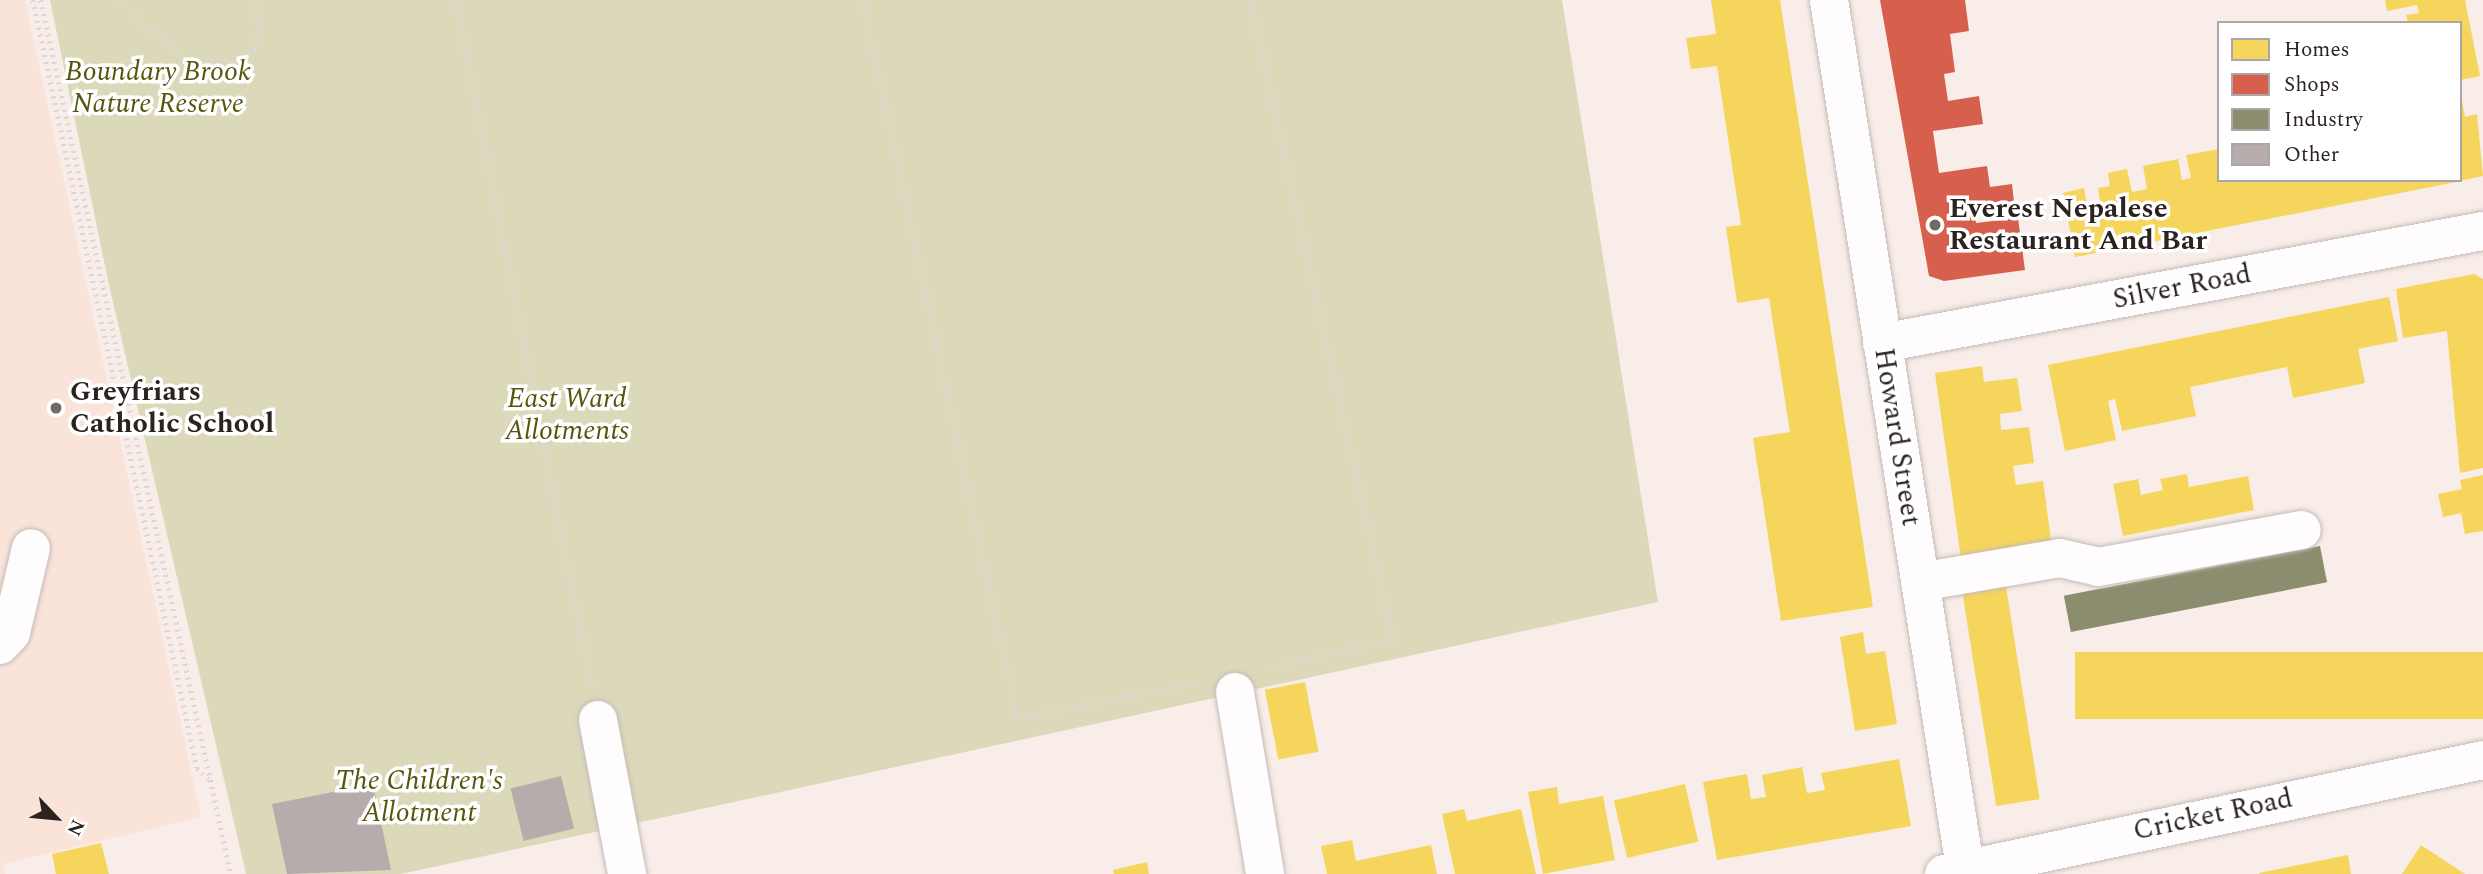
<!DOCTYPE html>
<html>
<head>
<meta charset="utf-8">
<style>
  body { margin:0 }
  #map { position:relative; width:2483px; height:874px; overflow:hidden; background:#f8ede8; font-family:Spectral,serif }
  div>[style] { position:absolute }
  .built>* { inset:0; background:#fae4da }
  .green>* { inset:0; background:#dcd9bb }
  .homes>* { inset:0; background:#f6d55c; transform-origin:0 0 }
  .shops>* { inset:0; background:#d6604d }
  .industry>* { inset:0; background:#8c8c6e; transform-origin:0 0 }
  .building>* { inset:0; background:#b6acac; transform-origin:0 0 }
  .path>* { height:4.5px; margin-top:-2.25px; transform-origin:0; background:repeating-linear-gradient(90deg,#dad7d6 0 2px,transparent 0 7px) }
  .roads { filter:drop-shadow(0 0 2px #c4bbb7) drop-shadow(0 0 2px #c4bbb7) }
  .minor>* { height:38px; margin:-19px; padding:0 19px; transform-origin:19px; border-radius:19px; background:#fefcfc }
  .dots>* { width:19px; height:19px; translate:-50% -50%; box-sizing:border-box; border:4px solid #fff; border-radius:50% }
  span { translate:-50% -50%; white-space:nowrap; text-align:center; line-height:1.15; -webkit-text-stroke:7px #fff; paint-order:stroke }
  .park-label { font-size:28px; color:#54570c; font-style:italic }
  .poi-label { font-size:28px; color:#2c2320; font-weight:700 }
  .left { translate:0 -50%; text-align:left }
  .street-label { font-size:28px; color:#2c2320 }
  .legend { position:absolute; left:2217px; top:21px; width:245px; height:161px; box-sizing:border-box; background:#fff; border:2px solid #aba7a6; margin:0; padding:9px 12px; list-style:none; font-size:21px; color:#2c2320 }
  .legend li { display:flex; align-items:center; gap:14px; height:35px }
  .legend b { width:35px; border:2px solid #aba7a6 }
  .north { position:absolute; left:21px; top:783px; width:70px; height:70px; -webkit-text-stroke:5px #fff; paint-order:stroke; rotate:116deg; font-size:19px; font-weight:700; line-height:28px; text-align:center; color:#2c2320 }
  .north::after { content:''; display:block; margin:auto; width:24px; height:32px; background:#2c2320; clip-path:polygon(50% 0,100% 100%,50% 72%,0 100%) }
</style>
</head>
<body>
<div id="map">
  <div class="built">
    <i style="clip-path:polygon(0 0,25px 0,201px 817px,3px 864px,5px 874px,0 874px)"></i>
  </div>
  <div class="green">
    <i style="clip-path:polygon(50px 0,1562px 0,1658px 602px,401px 874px,246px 874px,109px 285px)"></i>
  </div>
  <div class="homes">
    <i style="clip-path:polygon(1711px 0,1780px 0,1873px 607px,1781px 621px,1753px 438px,1790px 432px,1769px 298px,1737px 303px,1726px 227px,1741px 225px,1717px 66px,1691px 69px,1686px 38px,1716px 34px)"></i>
    <i style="clip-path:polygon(2385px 0,2465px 0,2480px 76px,2460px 80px,2460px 23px,2408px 23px,2406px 15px,2419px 13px,2417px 5px,2387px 11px)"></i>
    <i style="clip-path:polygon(2462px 100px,2465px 117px,2477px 114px,2483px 176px,2460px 181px)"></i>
    <i style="clip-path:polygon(2219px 149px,2219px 180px,2456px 182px,2075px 257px,2063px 193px,2084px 188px,2087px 204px,2100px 201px,2098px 188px,2110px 186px,2108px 173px,2127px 169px,2132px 192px,2147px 189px,2143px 166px,2178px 159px,2182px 180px,2191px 178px,2186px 155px)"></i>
    <i style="clip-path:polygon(2474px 274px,2483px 279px,2483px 468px,2460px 473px,2447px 331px,2403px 338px,2396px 289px)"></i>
    <i style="clip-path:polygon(2389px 297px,2398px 341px,2358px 349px,2365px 383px,2293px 398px,2287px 367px,2190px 387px,2196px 416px,2122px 431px,2115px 399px,2108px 401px,2116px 440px,2065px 451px,2048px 365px)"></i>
    <i style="clip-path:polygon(1982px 366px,1984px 382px,2017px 378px,2022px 411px,2000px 414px,2001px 430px,2029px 427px,2034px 463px,2013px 466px,2016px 485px,2043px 481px,2053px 554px,1962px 566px,1935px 373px)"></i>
    <i style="clip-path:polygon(2187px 474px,2189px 487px,2248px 476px,2254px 510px,2123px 536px,2113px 484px,2138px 479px,2141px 495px,2163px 490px,2160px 479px)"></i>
    <i style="clip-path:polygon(2483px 475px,2483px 531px,2465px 534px,2461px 513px,2443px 517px,2438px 494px,2462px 489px,2460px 480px)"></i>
    <i style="left:2004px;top:574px;width:228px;height:44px;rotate:81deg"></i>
    <i style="clip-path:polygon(1863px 632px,1866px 654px,1885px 651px,1897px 724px,1855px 731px,1840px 637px)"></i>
    <i style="left:2483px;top:652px;width:67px;height:408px;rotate:90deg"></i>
    <i style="left:1305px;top:682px;width:71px;height:41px;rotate:79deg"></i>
    <i style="clip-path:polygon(1899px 759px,1911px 826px,1717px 860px,1703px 782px,1747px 774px,1751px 799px,1766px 797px,1762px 775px,1802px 767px,1807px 793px,1825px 790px,1821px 773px)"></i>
    <i style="left:1685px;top:784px;width:59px;height:73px;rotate:77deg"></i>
    <i style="clip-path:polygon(1557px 787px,1559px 804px,1603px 796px,1615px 860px,1543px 874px,1528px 792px)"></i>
    <i style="clip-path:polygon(1464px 809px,1467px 821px,1521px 809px,1536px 874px,1455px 874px,1442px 814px)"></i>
    <i style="clip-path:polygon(1352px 840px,1356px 861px,1431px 845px,1437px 874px,1327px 874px,1321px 846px)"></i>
    <i style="clip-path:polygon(101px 843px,109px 874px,56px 874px,52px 854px)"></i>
    <i style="clip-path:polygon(2421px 845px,2465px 874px,2402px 874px)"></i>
    <i style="clip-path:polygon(2348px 855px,2351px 874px,2259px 874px,2259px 873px)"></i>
    <i style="clip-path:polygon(1147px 862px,1149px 874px,1114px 874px,1113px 870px)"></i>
  </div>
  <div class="shops">
    <i style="clip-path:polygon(1880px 0,1965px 0,1969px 31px,1950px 34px,1955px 72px,1944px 74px,1948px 101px,1979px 96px,1983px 124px,1933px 131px,1939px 173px,1987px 166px,1990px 187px,2012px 184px,2014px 202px,1974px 208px,1976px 223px,2018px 218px,2025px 270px,1944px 281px,1929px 276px)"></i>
  </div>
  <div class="industry">
    <i style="left:2320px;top:546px;width:37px;height:261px;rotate:79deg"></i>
  </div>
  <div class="building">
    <i style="left:561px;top:776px;width:54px;height:52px;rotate:76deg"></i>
    <i style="clip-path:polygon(373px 784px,391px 870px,287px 874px,272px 804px)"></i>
  </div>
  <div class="path">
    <i style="left:33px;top:0;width:785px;rotate:77.95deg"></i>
    <i style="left:197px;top:768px;width:17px;rotate:45deg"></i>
    <i style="left:41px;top:0;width:894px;rotate:77.74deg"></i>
    <i style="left:121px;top:0;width:38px;rotate:49deg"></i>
    <i style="left:146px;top:29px;width:30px;rotate:28deg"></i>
    <i style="left:172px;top:43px;width:32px;rotate:55deg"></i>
    <i style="left:190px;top:69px;width:16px;rotate:18deg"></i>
    <i style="left:205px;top:74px;width:14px;rotate:-65deg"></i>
    <i style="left:211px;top:61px;width:33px;rotate:-2deg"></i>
    <i style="left:244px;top:60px;width:16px;rotate:-50deg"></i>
    <i style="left:254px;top:48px;width:17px;rotate:-69deg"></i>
    <i style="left:260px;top:32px;width:33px;rotate:-101deg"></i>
    <i style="left:456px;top:0;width:696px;rotate:78.82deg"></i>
    <i style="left:863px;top:0;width:734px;rotate:77.89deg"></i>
    <i style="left:1017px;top:718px;width:184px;rotate:-10.9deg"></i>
    <i style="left:1250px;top:0;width:656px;rotate:77.4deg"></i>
    <i style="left:1393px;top:640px;width:129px;rotate:167.5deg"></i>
  </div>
  <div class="roads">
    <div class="minor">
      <i style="left:1829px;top:0;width:885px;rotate:81.09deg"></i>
      <i style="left:1882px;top:343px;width:611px;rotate:-10.56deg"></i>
      <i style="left:1920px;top:582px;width:142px;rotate:-9.7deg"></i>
      <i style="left:2060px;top:558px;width:39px;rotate:13deg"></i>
      <i style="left:2098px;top:567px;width:207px;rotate:-10.3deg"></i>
      <i style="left:0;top:645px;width:16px;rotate:-47deg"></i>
      <i style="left:11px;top:633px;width:87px;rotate:-76.8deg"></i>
      <i style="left:1235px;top:692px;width:184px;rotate:80.6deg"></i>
      <i style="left:598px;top:720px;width:157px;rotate:79.3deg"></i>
      <i style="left:1944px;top:874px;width:551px;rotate:-11.94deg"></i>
    </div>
  </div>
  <div class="dots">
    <i style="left:1935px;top:225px;background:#736a66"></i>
    <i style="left:56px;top:408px;background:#736a66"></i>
  </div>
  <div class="park-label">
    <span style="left:158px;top:88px">Boundary Brook<br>Nature Reserve</span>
    <span style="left:567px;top:415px">East Ward<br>Allotments</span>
    <span style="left:419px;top:797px">The Children's<br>Allotment</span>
  </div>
  <div class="poi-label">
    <span class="left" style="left:1949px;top:225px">Everest Nepalese<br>Restaurant And Bar</span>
    <span class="left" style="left:70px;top:408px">Greyfriars<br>Catholic School</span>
  </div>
  <div class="street-label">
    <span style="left:2182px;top:287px;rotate:-11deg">Silver Road</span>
    <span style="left:1897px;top:437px;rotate:81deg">Howard Street</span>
    <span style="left:2213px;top:815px;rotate:-12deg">Cricket Road</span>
  </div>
  <ul class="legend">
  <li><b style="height:19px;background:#f6d55c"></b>Homes</li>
  <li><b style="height:19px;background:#d6604d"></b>Shops</li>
  <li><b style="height:19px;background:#8c8c6e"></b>Industry</li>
  <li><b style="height:19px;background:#b6acac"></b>Other</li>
  </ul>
  <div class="north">N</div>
</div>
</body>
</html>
